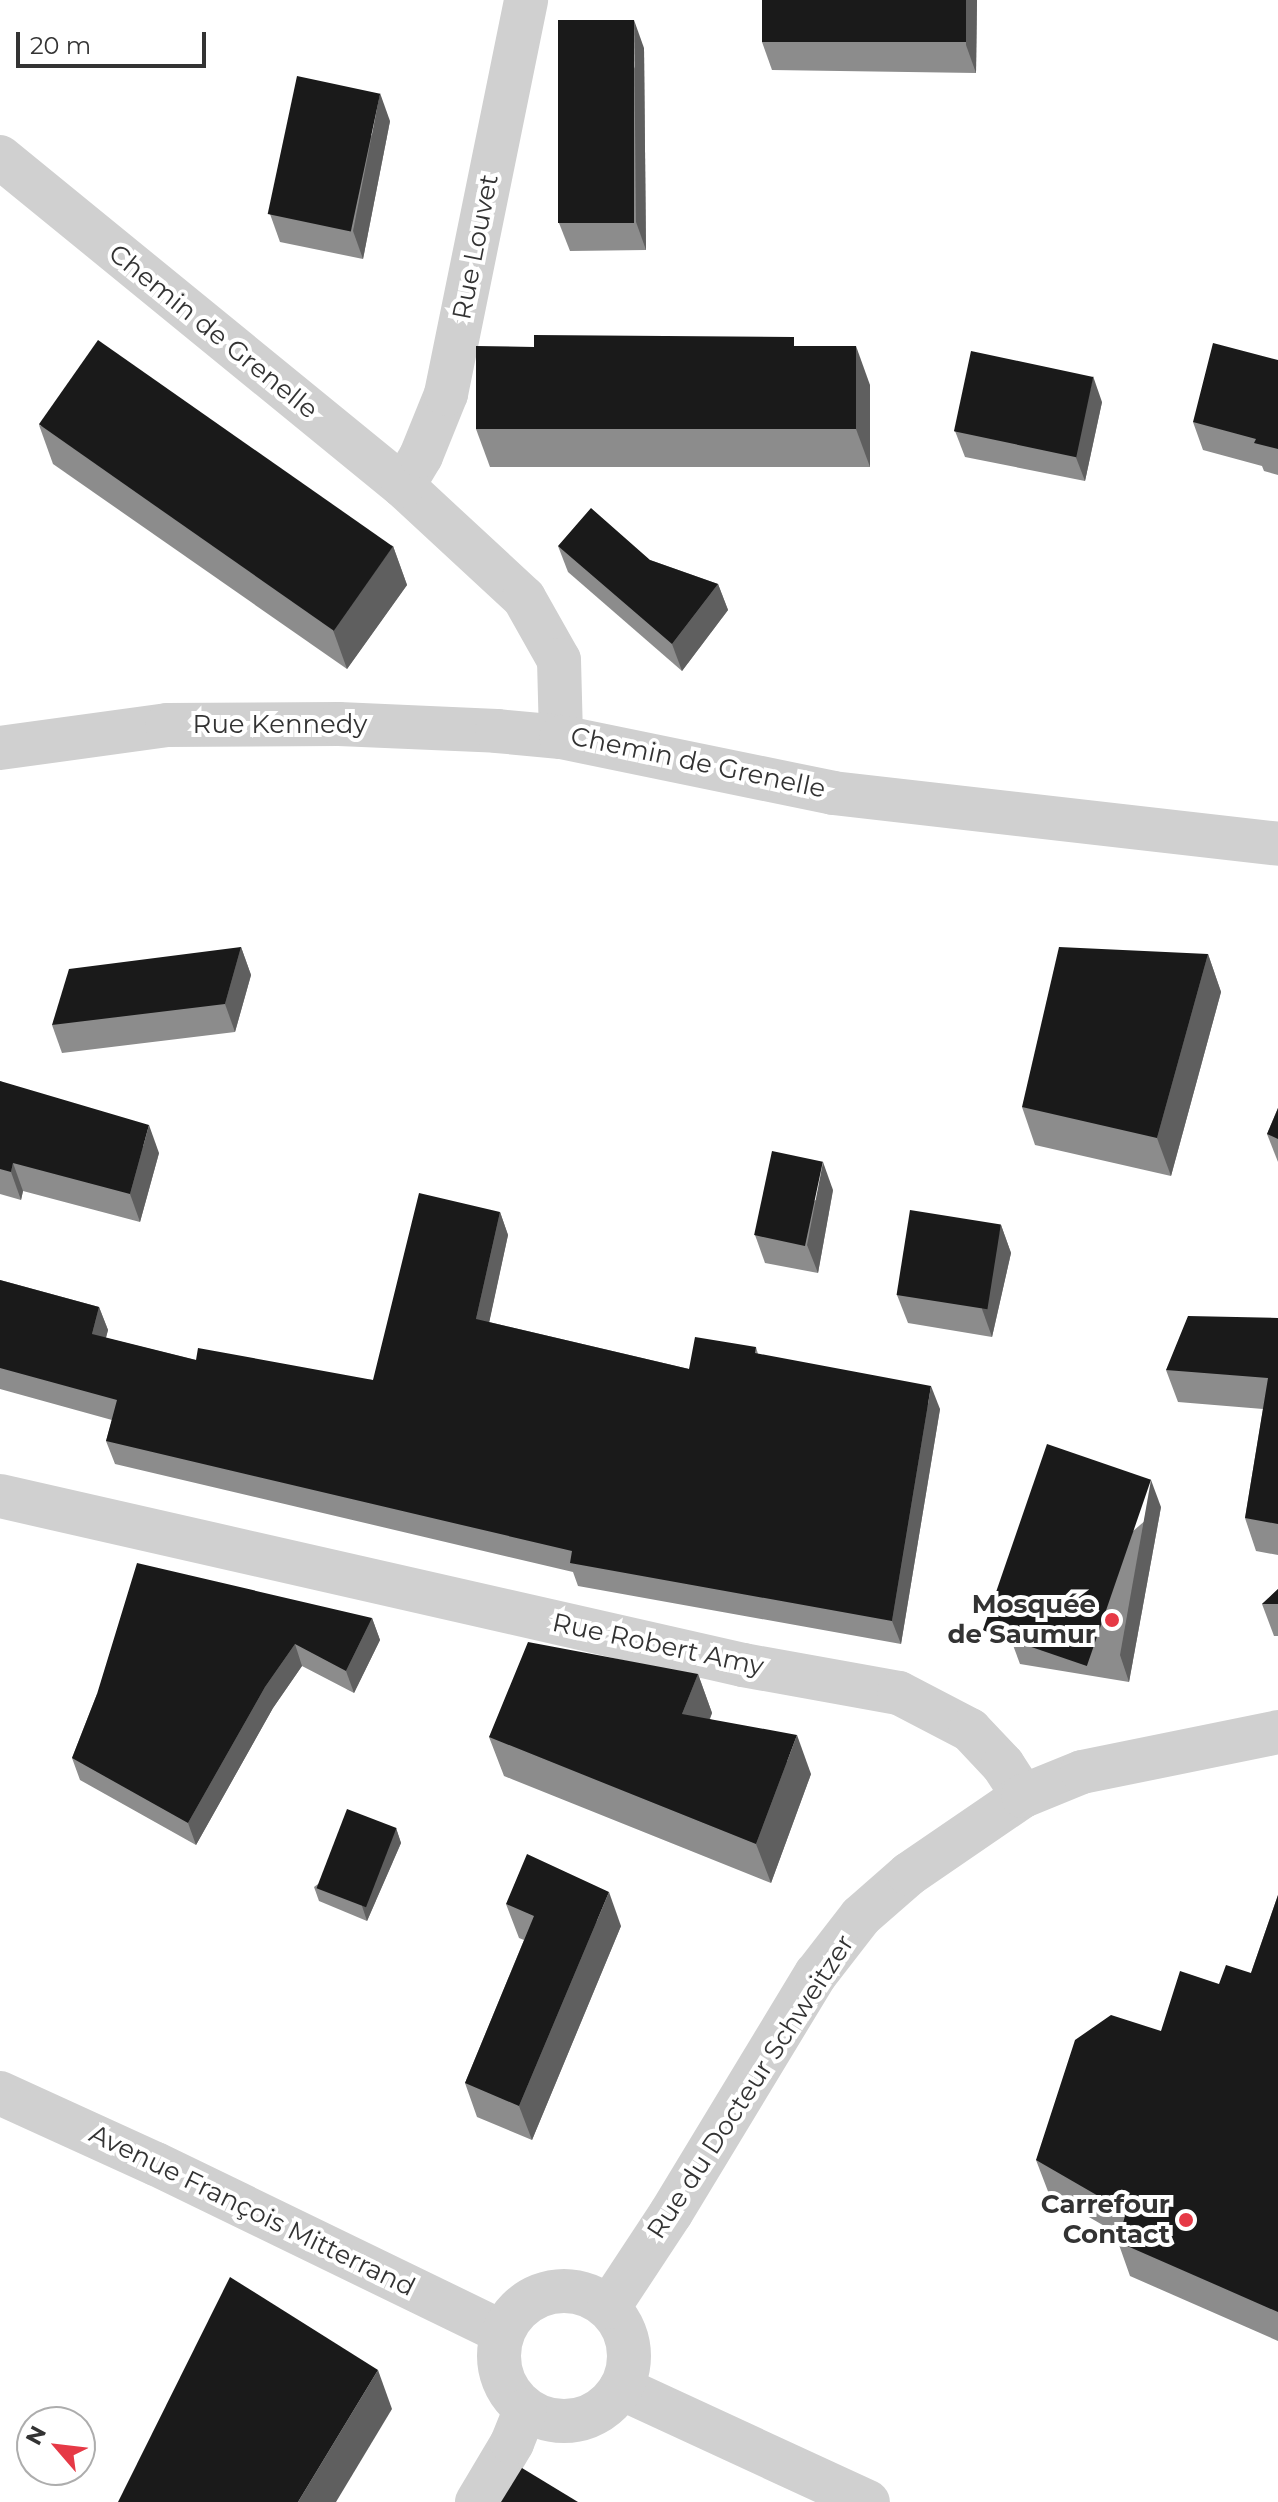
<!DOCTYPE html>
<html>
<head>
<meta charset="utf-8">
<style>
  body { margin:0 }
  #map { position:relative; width:1278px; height:2502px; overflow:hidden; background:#fff; font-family:Montserrat,sans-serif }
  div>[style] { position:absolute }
  .minor>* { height:44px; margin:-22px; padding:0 22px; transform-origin:22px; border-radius:22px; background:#d0d0d0 }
  .tertiary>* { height:44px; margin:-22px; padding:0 22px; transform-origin:22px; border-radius:22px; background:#d0d0d0 }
  .tertiary>.ring { margin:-22px; padding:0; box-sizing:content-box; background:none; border:44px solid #d0d0d0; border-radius:50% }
  .wall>* { inset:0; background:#8c8c8c }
  .shaded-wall>* { inset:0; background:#5f5f5f }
  .building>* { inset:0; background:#1a1a1a; transform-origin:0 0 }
  .dots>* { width:22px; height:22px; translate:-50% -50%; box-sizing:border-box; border:4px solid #fff; border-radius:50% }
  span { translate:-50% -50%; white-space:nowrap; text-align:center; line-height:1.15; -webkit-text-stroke:8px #fff; paint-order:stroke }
  .street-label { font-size:26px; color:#333 }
  .poi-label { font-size:26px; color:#333; font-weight:700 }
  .right { translate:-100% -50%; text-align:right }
  .north { position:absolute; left:16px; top:2406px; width:80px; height:80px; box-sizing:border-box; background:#fff; border:2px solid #adadad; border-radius:50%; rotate:298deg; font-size:22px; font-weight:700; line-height:32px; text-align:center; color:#333 }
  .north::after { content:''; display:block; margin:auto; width:28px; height:36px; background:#e63946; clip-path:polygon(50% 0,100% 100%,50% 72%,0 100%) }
  .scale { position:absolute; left:16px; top:32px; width:190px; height:36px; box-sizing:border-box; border:4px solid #333; border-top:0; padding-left:10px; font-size:24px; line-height:28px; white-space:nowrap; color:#333; -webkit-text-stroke:6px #fff; paint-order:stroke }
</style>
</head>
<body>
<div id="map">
  <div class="minor">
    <i style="left:0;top:157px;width:520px;rotate:39.23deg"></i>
    <i style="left:403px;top:486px;width:165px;rotate:42.8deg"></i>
    <i style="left:524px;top:598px;width:71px;rotate:60.6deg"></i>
    <i style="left:559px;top:660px;width:77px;rotate:88.5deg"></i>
    <i style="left:403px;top:486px;width:35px;rotate:-59deg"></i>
    <i style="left:421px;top:456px;width:67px;rotate:-68deg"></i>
    <i style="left:446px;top:394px;width:402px;rotate:-78.5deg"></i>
    <i style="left:0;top:748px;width:169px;rotate:-7.8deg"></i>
    <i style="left:167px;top:725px;width:172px;rotate:-0.3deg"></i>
    <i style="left:339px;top:724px;width:158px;rotate:2.5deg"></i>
    <i style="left:497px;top:731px;width:64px;rotate:5.4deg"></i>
    <i style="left:561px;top:737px;width:278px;rotate:11.6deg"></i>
    <i style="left:833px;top:793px;width:448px;rotate:6.5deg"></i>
    <i style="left:0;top:1496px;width:762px;rotate:12.81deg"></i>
    <i style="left:743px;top:1665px;width:158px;rotate:10.2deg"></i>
    <i style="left:899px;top:1693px;width:80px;rotate:27.5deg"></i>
    <i style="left:970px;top:1730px;width:48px;rotate:46.7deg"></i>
    <i style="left:1003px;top:1765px;width:37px;rotate:57deg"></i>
    <i style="left:0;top:2093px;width:171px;rotate:24.5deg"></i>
    <i style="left:156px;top:2164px;width:385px;rotate:25.9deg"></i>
    <i style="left:621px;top:2388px;width:272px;rotate:24.8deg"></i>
  </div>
  <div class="tertiary">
    <i class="ring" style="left:499px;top:2291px;width:86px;height:86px"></i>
    <i style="left:609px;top:2307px;width:113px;rotate:-56.6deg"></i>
    <i style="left:671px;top:2213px;width:280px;rotate:-58.8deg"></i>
    <i style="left:816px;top:1974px;width:73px;rotate:-52.2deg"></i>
    <i style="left:861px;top:1916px;width:64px;rotate:-41.2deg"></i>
    <i style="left:909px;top:1874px;width:138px;rotate:-34.4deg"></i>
    <i style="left:1023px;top:1796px;width:64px;rotate:-22.1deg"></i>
    <i style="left:1082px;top:1772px;width:200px;rotate:-11.5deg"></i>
    <i style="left:477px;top:2502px;width:69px;rotate:-59.3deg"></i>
    <i style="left:512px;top:2443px;width:35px;rotate:-68deg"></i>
  </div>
  <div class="wall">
    <i style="clip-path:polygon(977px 0,976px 73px,772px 70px,762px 42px)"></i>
    <i style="clip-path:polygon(644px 48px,646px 250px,570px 251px,559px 223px)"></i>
    <i style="clip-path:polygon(390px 121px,363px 259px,280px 242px,270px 214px)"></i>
    <i style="clip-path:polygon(797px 346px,870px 385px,870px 467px,490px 467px,476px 429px,534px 347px)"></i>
    <i style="clip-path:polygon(1278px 360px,1278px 475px,1264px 471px,1262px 466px,1203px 450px,1193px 422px)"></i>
    <i style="clip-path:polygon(1102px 402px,1085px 481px,965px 457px,955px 431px)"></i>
    <i style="clip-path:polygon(39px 425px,393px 546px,407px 585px,347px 669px,53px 464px)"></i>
    <i style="clip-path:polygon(558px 546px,650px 560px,718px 584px,728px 610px,682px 671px,568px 572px)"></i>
    <i style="clip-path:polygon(241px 947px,251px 975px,235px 1032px,62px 1053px,52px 1025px)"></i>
    <i style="clip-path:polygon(1208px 954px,1221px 992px,1171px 1176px,1035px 1145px,1022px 1107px)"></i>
    <i style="clip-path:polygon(0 1081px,159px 1153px,140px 1222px,23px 1191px,21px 1200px,0 1194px)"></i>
    <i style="clip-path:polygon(1278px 1108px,1278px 1162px,1267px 1134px)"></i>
    <i style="clip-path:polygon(833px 1190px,818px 1273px,765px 1263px,755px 1235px)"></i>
    <i style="clip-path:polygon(500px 1212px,508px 1235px,489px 1322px,689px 1369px,756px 1347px,758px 1354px,940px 1409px,901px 1644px,578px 1586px,573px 1572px,115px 1464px,106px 1441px,112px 1420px,0 1389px,0 1280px,99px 1307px,108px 1330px,106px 1338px,196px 1360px,373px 1380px)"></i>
    <i style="clip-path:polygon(1001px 1225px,1011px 1253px,992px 1337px,908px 1323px,897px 1295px)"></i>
    <i style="clip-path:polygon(1278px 1318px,1278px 1555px,1256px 1551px,1245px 1518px,1263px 1409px,1178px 1402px,1166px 1370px)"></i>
    <i style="clip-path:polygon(1161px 1507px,1129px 1682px,1020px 1664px,1010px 1637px)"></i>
    <i style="clip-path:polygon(1278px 1589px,1278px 1636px,1274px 1636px,1262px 1604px)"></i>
    <i style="clip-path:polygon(372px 1618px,380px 1640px,354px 1693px,302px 1666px,273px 1708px,196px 1845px,80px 1780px,72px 1758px,97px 1694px)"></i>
    <i style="clip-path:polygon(698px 1674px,712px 1713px,710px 1719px,811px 1774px,771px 1883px,504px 1776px,489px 1737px)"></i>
    <i style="clip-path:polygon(396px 1828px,401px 1843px,367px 1921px,319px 1901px,314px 1887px)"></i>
    <i style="clip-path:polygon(1278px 1895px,1278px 2341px,1130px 2276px,1118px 2242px,1120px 2235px,1049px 2194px,1036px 2160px,1161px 2031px,1219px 1984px,1251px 1973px)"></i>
    <i style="clip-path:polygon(506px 1904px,621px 1926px,532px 2140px,477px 2117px,465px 2083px,524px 1940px,519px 1938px)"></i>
  </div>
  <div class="shaded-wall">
    <i style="clip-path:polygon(966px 0,977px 0,976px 73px,966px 45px)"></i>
    <i style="clip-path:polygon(634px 20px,644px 48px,646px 250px,636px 222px)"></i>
    <i style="clip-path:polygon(380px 93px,390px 121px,363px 259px,353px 231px)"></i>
    <i style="clip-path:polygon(856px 346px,870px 385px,870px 467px,856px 429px)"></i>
    <i style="clip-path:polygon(1093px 376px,1102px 402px,1085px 481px,1075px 455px)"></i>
    <i style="clip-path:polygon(393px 546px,407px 585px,347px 669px,333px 630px)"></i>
    <i style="clip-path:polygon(718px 584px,728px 610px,682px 671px,672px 644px)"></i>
    <i style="clip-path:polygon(241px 947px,251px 975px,235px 1032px,225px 1004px)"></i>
    <i style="clip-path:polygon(1208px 954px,1221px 992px,1171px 1176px,1157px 1138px)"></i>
    <i style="clip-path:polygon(149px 1125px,159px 1153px,140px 1222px,130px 1194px)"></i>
    <i style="clip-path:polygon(823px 1162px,833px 1190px,818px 1273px,807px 1245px)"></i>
    <i style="clip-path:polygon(13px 1163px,23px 1191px,21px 1200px,11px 1172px)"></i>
    <i style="clip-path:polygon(500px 1212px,508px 1235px,485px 1342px,476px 1319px)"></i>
    <i style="clip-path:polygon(1001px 1225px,1011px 1253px,992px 1337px,982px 1309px)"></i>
    <i style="clip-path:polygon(99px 1307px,108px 1330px,100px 1358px,92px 1334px)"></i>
    <i style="clip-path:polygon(931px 1386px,940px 1409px,901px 1644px,892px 1621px)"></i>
    <i style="clip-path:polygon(1151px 1480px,1161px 1507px,1129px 1682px,1120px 1655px)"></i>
    <i style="clip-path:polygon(372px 1618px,380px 1640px,354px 1693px,346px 1671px)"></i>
    <i style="clip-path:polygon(295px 1644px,302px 1666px,273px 1708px,196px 1845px,188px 1823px,265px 1687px)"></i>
    <i style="clip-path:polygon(698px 1674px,712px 1713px,696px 1752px,682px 1714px)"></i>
    <i style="clip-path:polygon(797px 1735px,811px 1774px,771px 1883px,756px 1844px)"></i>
    <i style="clip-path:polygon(396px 1828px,401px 1843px,367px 1921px,362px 1906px)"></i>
    <i style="clip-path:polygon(609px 1892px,621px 1926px,532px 2140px,519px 2106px)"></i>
    <i style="clip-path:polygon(378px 2370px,392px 2409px,336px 2502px,298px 2502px)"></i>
  </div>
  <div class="building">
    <i style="left:762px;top:0;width:204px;height:42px"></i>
    <i style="left:558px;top:20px;width:76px;height:203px"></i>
    <i style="left:297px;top:76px;width:85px;height:141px;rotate:12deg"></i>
    <i style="clip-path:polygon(534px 335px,794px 337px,794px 346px,856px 346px,856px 429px,476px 429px,476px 346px,534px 347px)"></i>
    <i style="left:98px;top:340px;width:360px;height:103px;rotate:35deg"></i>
    <i style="clip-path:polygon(1213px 343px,1278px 360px,1278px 449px,1254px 443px,1256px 439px,1193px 422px)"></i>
    <i style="left:971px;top:351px;width:125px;height:82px;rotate:12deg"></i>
    <i style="clip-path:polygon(591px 508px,650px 560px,718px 584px,672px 644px,558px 546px)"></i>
    <i style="clip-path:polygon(241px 947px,225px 1004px,52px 1025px,69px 969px)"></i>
    <i style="clip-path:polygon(1059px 947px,1208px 954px,1157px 1138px,1022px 1107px)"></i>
    <i style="clip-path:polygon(0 1081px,149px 1125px,130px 1194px,13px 1163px,11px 1172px,0 1169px)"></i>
    <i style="clip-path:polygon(1278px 1108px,1278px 1139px,1267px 1134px)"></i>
    <i style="left:772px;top:1151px;width:52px;height:86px;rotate:12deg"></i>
    <i style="clip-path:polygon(419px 1193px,500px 1212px,476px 1319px,689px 1369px,695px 1337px,756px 1347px,755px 1353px,931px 1386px,892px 1621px,570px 1563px,572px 1551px,106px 1441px,117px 1400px,0 1368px,0 1280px,99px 1307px,92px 1334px,196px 1360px,198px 1348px,373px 1380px)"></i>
    <i style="left:910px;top:1210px;width:92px;height:86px;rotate:9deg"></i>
    <i style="clip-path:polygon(1188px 1316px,1278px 1318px,1278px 1524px,1245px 1518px,1268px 1378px,1166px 1370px)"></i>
    <i style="left:1047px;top:1444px;width:110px;height:197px;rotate:19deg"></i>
    <i style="clip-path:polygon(137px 1563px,372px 1618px,346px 1671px,295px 1644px,265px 1687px,188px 1823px,72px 1758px,97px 1694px)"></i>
    <i style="clip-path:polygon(1278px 1589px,1278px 1604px,1262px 1604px)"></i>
    <i style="clip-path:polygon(528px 1642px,698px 1674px,682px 1714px,797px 1735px,756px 1844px,489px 1737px)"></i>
    <i style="left:347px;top:1809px;width:53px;height:85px;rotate:21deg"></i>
    <i style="clip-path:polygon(527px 1854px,609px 1892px,519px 2106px,465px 2083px,534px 1916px,506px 1904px)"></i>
    <i style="clip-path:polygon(1278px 1895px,1278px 2312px,1118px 2242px,1126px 2212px,1036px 2160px,1075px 2040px,1111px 2015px,1161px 2031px,1180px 1971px,1219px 1984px,1226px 1965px,1251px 1973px)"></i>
    <i style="clip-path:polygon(230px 2277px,378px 2370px,298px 2502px,118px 2502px)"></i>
    <i style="clip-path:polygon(522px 2468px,578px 2502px,501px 2502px)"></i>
  </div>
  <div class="dots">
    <i style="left:1112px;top:1620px;background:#e63946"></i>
    <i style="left:1186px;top:2220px;background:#e63946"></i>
  </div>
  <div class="street-label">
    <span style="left:476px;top:247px;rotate:-79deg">Rue Louvet</span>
    <span style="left:213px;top:332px;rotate:39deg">Chemin de Grenelle</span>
    <span style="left:280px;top:725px">Rue Kennedy</span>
    <span style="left:698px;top:763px;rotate:12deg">Chemin de Grenelle</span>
    <span style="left:658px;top:1645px;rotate:12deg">Rue Robert Amy</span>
    <span style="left:751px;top:2087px;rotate:-57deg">Rue du Docteur Schweitzer</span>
    <span style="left:252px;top:2211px;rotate:26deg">Avenue François Mitterrand</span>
  </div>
  <div class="poi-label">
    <span class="right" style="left:1096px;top:1620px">Mosquée<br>de Saumur</span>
    <span class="right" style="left:1170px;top:2220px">Carrefour<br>Contact</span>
  </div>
  <div class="north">N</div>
  <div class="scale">20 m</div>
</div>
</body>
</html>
